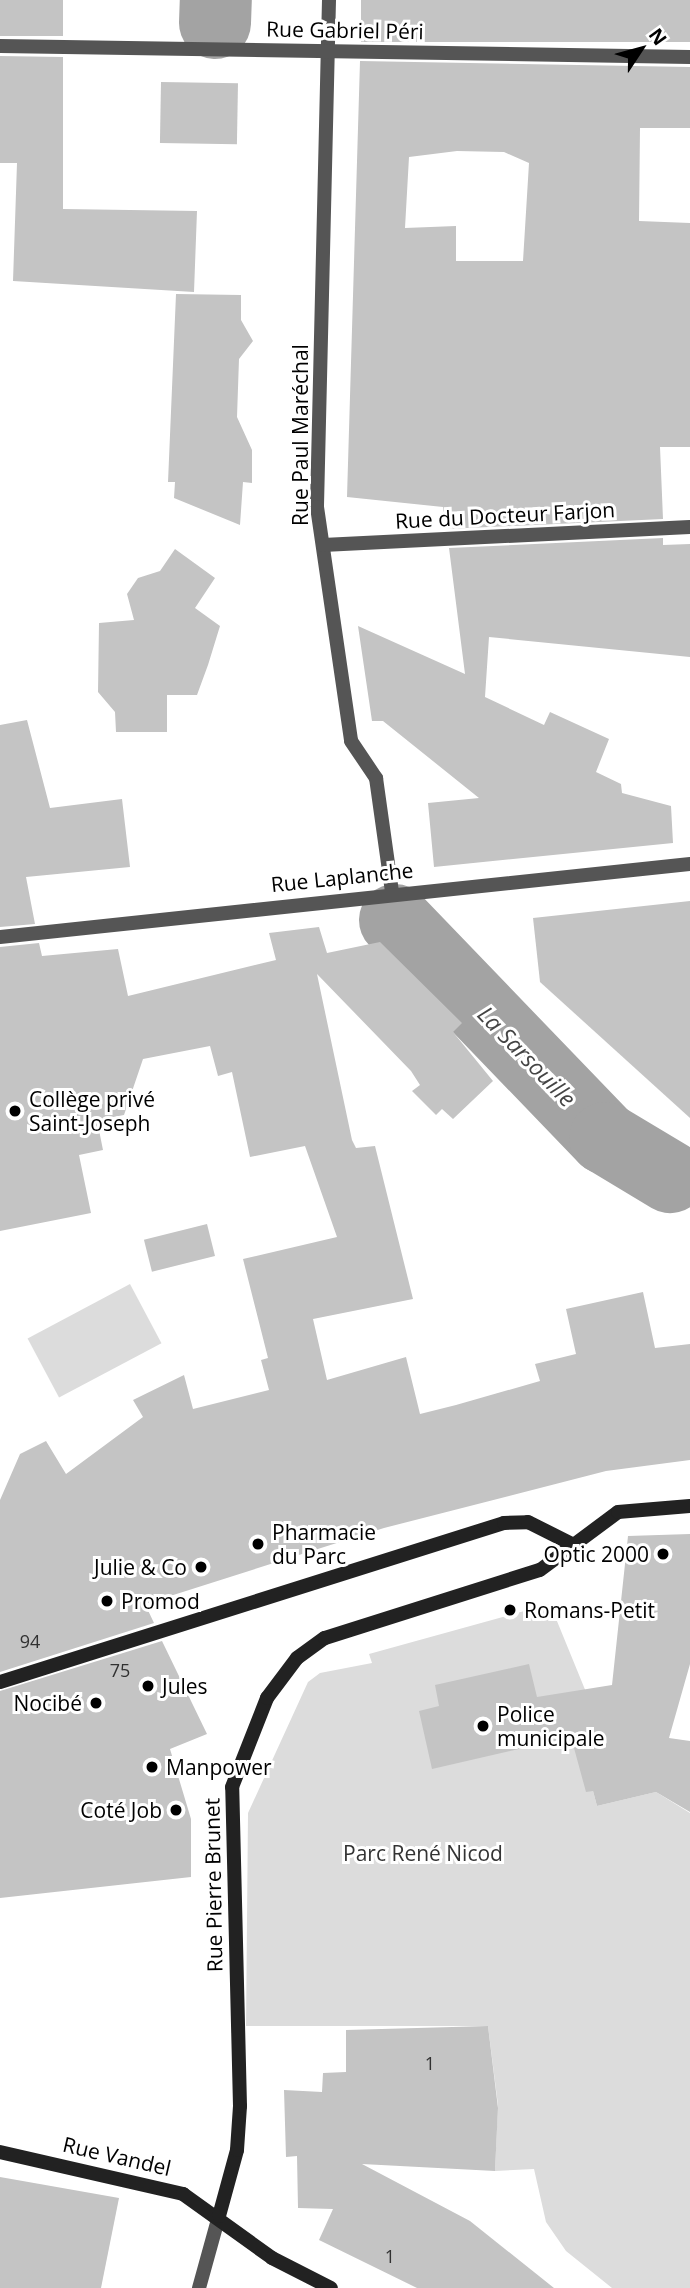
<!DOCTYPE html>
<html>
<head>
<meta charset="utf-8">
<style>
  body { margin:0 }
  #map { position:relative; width:690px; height:2288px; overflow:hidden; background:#fff; font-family:"Open Sans",sans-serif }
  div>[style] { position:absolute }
  .green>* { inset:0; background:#dcdcdc; transform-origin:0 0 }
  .river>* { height:72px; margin:-36px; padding:0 36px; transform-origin:36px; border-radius:36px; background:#a3a3a3 }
  .building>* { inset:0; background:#c4c4c4; transform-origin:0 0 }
  .minor>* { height:14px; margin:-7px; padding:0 7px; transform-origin:7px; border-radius:7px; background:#555 }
  .secondary>* { height:14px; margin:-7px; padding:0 7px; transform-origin:7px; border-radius:7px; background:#222 }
  .dots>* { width:19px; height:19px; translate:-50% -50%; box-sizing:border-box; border:4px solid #fff; border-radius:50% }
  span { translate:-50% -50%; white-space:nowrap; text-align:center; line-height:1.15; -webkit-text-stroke:6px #fff; paint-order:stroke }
  .number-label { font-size:18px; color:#313131 }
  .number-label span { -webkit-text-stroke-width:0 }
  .street-label { font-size:21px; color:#000 }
  .poi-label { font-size:21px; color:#000 }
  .left { translate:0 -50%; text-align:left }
  .right { translate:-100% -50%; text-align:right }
  .park-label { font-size:21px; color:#333 }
  .water-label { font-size:23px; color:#444; font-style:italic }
  .north { position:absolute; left:606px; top:14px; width:70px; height:70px; -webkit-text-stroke:5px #fff; paint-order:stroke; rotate:54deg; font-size:19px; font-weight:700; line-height:28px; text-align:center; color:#000 }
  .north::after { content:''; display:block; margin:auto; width:24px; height:32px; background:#000; clip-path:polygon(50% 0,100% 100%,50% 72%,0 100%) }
</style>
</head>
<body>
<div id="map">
  <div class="green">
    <i style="left:130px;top:1284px;width:67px;height:116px;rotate:62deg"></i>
    <i style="clip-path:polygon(550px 1604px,586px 1692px,586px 1791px,593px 1791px,597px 1806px,656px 1792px,690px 1813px,690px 2288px,612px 2288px,566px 2251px,546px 2222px,534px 2169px,495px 2171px,498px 2105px,488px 2026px,246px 2026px,248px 1813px,308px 1682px,320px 1673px,372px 1663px,369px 1654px)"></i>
  </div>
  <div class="river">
    <i style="left:215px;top:23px;width:23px;rotate:-88deg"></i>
    <i style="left:395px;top:920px;width:303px;rotate:46.1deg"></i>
    <i style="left:605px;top:1138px;width:76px;rotate:31deg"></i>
  </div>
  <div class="building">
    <i style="left:0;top:0;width:63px;height:36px"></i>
    <i style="left:361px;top:0;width:329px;height:42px"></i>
    <i style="clip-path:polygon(0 56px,63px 57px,63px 209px,197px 211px,194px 292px,13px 281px,17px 163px,0 163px)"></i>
    <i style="clip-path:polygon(evenodd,360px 61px,690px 67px,690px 128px,640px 128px,639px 221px,690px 223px,690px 447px,660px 447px,663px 519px,446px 529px,443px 507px,347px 497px,360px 61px,457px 151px,504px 152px,529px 163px,523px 261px,456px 261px,456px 226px,405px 228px,409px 157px,457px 151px)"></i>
    <i style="left:161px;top:82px;width:77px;height:61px;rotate:1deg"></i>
    <i style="clip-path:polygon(176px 294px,241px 295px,241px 320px,253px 341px,239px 359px,237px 417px,252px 450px,252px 483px,243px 482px,240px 525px,174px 498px,175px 482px,168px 482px)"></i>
    <i style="clip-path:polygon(663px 538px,663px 545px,690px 544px,690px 657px,489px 637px,485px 697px,544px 725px,550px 712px,609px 739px,596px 772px,621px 784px,622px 793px,671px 806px,673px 843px,434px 867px,428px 803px,479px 798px,383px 721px,372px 721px,358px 626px,465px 674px,449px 548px)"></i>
    <i style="clip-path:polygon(175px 549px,215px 578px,195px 608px,220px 626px,208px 665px,197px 695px,167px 695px,167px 732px,116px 732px,115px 712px,98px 692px,99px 623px,134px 620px,127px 594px,138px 578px,160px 571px)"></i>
    <i style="clip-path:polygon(27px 720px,50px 808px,122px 799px,130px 867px,26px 877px,35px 924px,0 927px,0 725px)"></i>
    <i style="clip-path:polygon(690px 901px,690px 1118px,540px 982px,533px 918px)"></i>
    <i style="clip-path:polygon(319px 927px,327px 953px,380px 942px,462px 1023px,453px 1032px,493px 1081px,453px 1119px,442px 1109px,436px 1115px,412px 1091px,420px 1085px,411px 1071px,317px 974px,352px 1140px,356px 1148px,375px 1146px,413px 1299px,313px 1319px,327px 1380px,406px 1357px,420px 1414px,456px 1405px,540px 1381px,535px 1364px,576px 1354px,566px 1309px,643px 1292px,655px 1348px,690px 1344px,690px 1460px,606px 1471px,384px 1528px,145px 1604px,154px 1623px,0 1672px,0 1500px,20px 1454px,46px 1441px,66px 1474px,143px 1417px,133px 1400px,184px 1375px,193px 1409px,269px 1390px,261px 1360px,268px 1358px,243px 1259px,337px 1237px,305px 1146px,250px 1157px,232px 1072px,218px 1076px,210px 1046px,143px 1059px,124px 1115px,97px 1120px,103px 1150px,79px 1155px,91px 1213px,0 1231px,0 947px,39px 943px,42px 956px,118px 949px,128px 996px,276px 960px,269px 933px)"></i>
    <i style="left:207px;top:1224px;width:33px;height:65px;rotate:76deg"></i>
    <i style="clip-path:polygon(690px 1534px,690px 1664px,669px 1738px,690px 1741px,690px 1812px,656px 1792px,597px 1806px,593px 1791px,586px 1792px,571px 1737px,432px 1769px,419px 1711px,439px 1706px,435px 1685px,529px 1664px,537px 1697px,612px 1685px,628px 1536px)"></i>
    <i style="clip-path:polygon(162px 1641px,207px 1734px,170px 1749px,191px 1819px,191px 1877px,0 1898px,0 1691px)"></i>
    <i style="clip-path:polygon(488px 2026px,498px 2108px,495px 2171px,362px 2164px,470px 2221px,554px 2288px,417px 2288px,319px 2240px,333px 2209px,298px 2208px,297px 2156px,286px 2157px,284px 2090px,322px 2092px,323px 2073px,346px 2072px,346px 2030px)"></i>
    <i style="clip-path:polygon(0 2177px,119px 2198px,101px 2288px,0 2288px)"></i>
  </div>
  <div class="minor">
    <i style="left:329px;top:0;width:507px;rotate:91.36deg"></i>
    <i style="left:317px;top:507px;width:236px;rotate:81.7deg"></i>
    <i style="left:351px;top:741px;width:45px;rotate:56deg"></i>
    <i style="left:376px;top:778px;width:115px;rotate:82deg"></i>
    <i style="left:0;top:46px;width:690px;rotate:0.91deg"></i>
    <i style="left:323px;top:545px;width:367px;rotate:-2.8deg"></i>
    <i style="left:0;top:937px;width:694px;rotate:-6.04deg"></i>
    <i style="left:199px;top:2288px;width:75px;rotate:-74.5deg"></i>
  </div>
  <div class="secondary">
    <i style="left:0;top:1682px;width:528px;rotate:-17.51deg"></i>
    <i style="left:504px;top:1523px;width:24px;rotate:-2deg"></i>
    <i style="left:528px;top:1522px;width:49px;rotate:26.6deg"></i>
    <i style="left:0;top:2152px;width:188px;rotate:12.9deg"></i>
    <i style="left:183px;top:2194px;width:110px;rotate:35.7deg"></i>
    <i style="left:272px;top:2258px;width:66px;rotate:27deg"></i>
    <i style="left:219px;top:2216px;width:68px;rotate:-74.7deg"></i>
    <i style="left:237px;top:2150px;width:44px;rotate:-86.1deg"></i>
    <i style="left:240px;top:2106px;width:319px;rotate:-91.4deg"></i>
    <i style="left:232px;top:1787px;width:96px;rotate:-68.5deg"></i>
    <i style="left:267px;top:1698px;width:50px;rotate:-53.1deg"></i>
    <i style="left:297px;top:1658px;width:34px;rotate:-36deg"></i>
    <i style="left:325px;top:1638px;width:225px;rotate:-17.6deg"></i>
    <i style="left:540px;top:1570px;width:97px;rotate:-36.6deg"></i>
    <i style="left:618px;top:1512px;width:72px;rotate:-4.8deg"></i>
  </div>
  <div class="dots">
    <i style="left:15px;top:1111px;background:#000"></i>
    <i style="left:258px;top:1544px;background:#000"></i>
    <i style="left:663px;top:1554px;background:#000"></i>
    <i style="left:201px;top:1567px;background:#000"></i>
    <i style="left:107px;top:1601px;background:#000"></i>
    <i style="left:510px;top:1610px;background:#000"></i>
    <i style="left:148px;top:1686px;background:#000"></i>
    <i style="left:96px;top:1703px;background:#000"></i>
    <i style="left:483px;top:1726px;background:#000"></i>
    <i style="left:152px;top:1767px;background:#000"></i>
    <i style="left:176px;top:1810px;background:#000"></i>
  </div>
  <div class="number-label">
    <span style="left:30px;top:1641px">94</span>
    <span style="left:120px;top:1670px">75</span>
    <span style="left:430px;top:2063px">1</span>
    <span style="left:390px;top:2256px">1</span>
  </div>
  <div class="street-label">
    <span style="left:345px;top:30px;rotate:1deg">Rue Gabriel Péri</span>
    <span style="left:300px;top:435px;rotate:-90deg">Rue Paul Maréchal</span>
    <span style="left:505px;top:515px;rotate:-3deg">Rue du Docteur Farjon</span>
    <span style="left:342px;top:877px;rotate:-6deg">Rue Laplanche</span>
    <span style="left:213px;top:1885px;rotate:-91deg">Rue Pierre Brunet</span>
    <span style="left:117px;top:2156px;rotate:13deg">Rue Vandel</span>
  </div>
  <div class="poi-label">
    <span class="left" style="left:29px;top:1111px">Collège privé<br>Saint-Joseph</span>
    <span class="left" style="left:272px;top:1544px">Pharmacie<br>du Parc</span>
    <span class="right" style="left:649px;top:1554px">Optic 2000</span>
    <span class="right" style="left:187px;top:1567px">Julie &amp; Co</span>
    <span class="left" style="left:121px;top:1601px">Promod</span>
    <span class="left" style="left:524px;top:1610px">Romans-Petit</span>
    <span class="left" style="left:162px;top:1686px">Jules</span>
    <span class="right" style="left:82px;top:1703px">Nocibé</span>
    <span class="left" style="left:497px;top:1726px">Police<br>municipale</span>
    <span class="left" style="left:166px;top:1767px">Manpower</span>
    <span class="right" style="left:162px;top:1810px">Coté Job</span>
  </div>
  <div class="park-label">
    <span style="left:423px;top:1853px">Parc René Nicod</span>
  </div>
  <div class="water-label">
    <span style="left:527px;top:1056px;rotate:46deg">La Sarsouille</span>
  </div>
  <div class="north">N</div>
</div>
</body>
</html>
